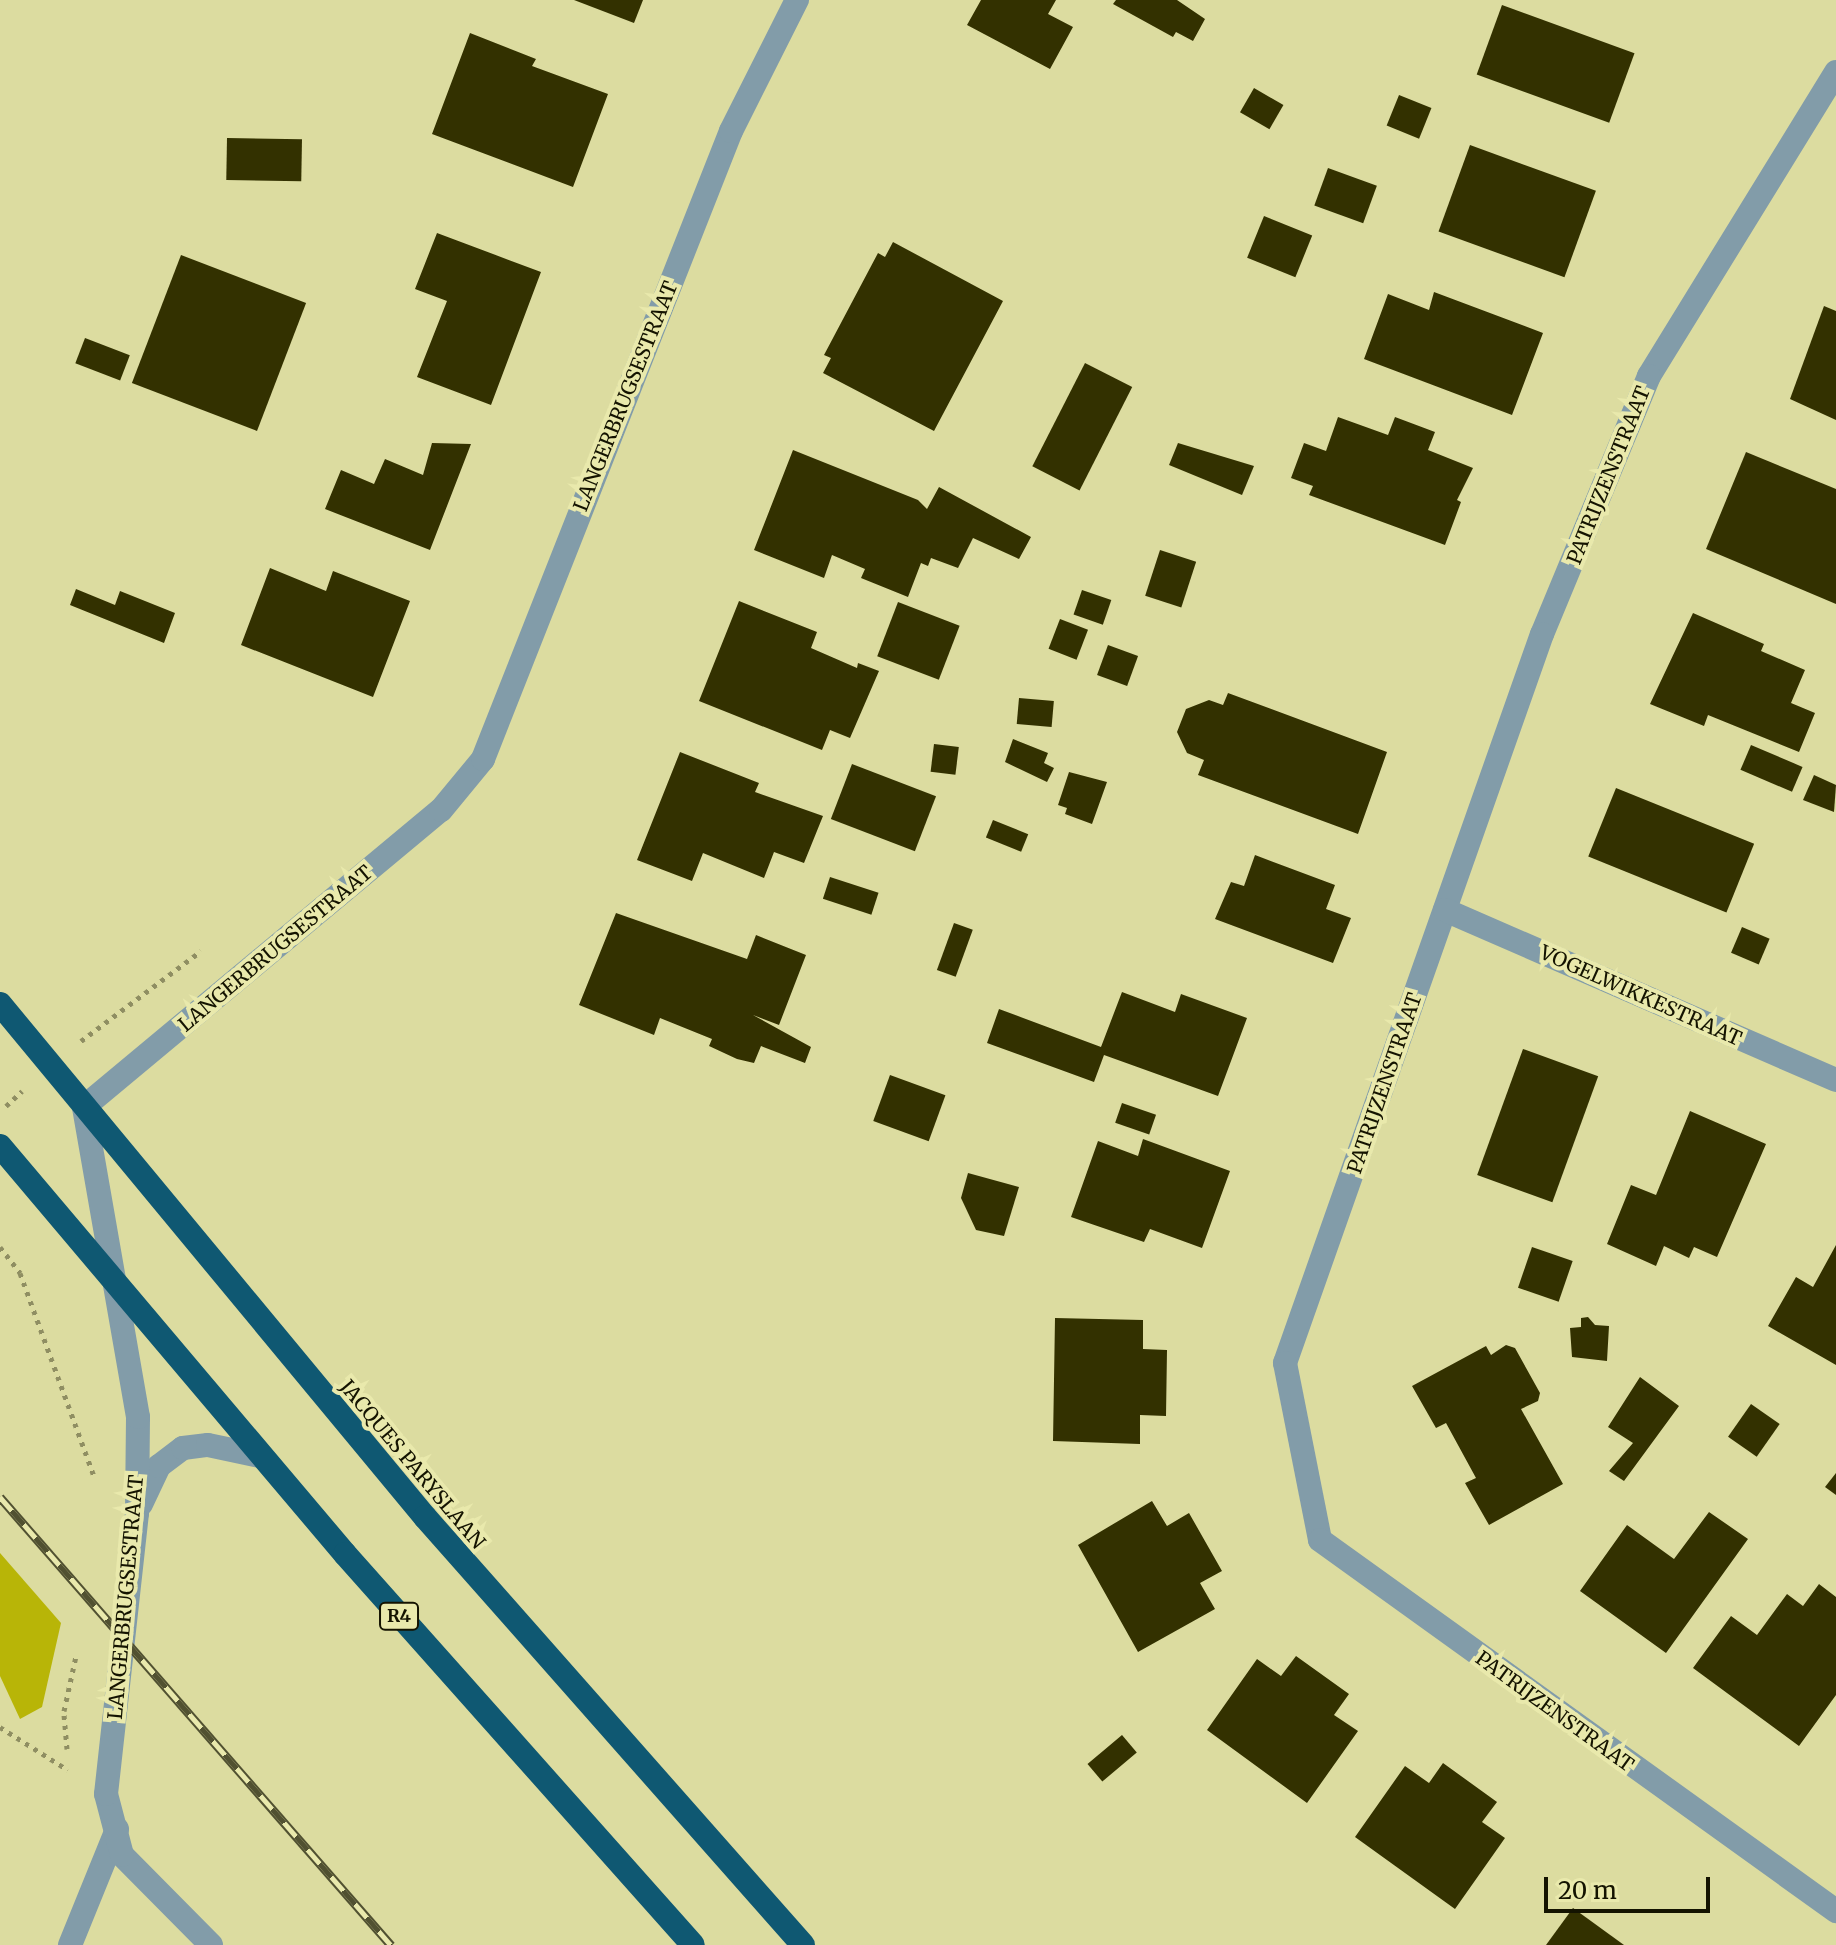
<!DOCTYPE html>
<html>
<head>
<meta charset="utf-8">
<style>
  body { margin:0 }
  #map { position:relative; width:1836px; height:1945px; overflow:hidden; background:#dcdca0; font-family:Merriweather,serif }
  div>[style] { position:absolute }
  .green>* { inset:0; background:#b8b507 }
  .building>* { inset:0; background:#333100; transform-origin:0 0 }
  .path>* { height:5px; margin-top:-2.5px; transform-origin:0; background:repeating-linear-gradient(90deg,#8f8e62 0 4px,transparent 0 10px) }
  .minor>* { height:24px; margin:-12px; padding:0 12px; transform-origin:12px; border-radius:12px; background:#829ca9 }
  .highway>* { height:24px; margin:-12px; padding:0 12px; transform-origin:12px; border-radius:12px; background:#0f5872 }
  .rail>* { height:9px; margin-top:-4.5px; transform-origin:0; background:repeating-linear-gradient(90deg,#e9e9ac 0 18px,#515131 0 36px); box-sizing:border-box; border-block:2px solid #515131 }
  span { translate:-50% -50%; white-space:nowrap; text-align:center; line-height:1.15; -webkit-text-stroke:8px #e9e9ac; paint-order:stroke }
  .shield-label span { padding:2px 6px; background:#e9e9ac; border:2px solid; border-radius:6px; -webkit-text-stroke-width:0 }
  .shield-label { font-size:18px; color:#141300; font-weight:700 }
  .street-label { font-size:20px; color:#141300 }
  .scale { position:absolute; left:1544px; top:1877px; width:166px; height:36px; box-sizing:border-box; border:4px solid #141300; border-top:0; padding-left:10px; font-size:24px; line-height:28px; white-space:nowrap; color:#141300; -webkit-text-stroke:6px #e9e9ac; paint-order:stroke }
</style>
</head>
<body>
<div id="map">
  <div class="green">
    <i style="clip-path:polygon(0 1553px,61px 1623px,42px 1707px,20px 1719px,0 1676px)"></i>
  </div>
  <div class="building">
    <i style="clip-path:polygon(574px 0,643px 0,634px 23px)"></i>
    <i style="clip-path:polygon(981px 0,1056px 0,1048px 14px,1073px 27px,1050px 69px,967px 25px)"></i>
    <i style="clip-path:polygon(1116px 0,1177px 0,1205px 19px,1193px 41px,1176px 32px,1173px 37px,1113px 4px)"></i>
    <i style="left:1502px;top:5px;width:141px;height:74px;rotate:20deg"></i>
    <i style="clip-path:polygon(470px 33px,536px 59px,532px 66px,608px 94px,573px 187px,432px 134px)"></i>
    <i style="left:1254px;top:88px;width:34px;height:28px;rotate:30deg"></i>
    <i style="left:1399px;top:95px;width:35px;height:33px;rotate:22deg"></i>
    <i style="left:227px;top:138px;width:75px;height:42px;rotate:1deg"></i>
    <i style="left:1470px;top:145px;width:134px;height:92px;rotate:20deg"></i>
    <i style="left:1328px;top:168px;width:52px;height:40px;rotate:20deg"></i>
    <i style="left:1264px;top:216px;width:52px;height:45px;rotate:22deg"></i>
    <i style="clip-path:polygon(437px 233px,541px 272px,491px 405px,417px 377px,447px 301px,415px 289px)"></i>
    <i style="clip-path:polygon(893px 242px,1003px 301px,934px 431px,823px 373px,831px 358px,824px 355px,878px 253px,885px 257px)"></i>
    <i style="left:181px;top:255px;width:134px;height:137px;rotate:21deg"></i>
    <i style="clip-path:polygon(1434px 292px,1543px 333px,1512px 415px,1364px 359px,1388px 294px,1429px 310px)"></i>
    <i style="clip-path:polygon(1824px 306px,1836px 311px,1836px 420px,1790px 399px)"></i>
    <i style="left:85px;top:338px;width:48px;height:27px;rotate:21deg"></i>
    <i style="left:1085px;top:363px;width:53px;height:116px;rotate:27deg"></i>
    <i style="clip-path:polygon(1338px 417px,1388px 435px,1395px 417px,1435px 432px,1428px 450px,1473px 468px,1457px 500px,1461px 502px,1445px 545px,1309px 495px,1313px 486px,1291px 478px,1304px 443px,1326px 451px)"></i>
    <i style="clip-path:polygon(432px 443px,471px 444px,430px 550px,325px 509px,341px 470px,374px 484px,385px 459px,423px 475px)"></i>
    <i style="clip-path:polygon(1178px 443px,1254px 466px,1242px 495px,1169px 465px)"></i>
    <i style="clip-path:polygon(793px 450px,918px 500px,927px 509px,939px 487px,1031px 537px,1019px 559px,973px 538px,958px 568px,931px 558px,928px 566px,921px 563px,908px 597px,861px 578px,865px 569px,832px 555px,824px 578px,754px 550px)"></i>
    <i style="clip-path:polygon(1746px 452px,1836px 489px,1836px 604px,1706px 549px)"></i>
    <i style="left:1160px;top:550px;width:38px;height:48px;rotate:18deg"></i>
    <i style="clip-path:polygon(270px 568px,326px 591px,333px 571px,410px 601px,373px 697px,241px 645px)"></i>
    <i style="clip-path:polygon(76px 589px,115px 605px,120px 591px,175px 613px,164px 643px,70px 605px)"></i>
    <i style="left:1082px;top:590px;width:31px;height:26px;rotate:19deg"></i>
    <i style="clip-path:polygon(739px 601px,817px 632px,811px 648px,857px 668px,858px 663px,879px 671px,850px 738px,830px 730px,822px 750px,699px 701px)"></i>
    <i style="left:898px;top:602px;width:66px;height:58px;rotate:21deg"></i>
    <i style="clip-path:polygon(1693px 613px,1764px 644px,1761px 651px,1805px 670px,1791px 703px,1815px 713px,1799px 752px,1708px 715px,1704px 726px,1650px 704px)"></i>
    <i style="left:1060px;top:619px;width:30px;height:32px;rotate:21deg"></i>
    <i style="left:1108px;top:645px;width:32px;height:32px;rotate:20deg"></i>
    <i style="clip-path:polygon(1228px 693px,1387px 752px,1358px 834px,1198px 775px,1204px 760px,1187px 753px,1177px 732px,1186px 709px,1209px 700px,1223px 705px)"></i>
    <i style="left:1019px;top:698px;width:35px;height:26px;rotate:5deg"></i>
    <i style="clip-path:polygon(1013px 739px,1048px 753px,1044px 763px,1054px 768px,1047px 782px,1005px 762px)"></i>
    <i style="left:934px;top:744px;width:25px;height:28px;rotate:7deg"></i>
    <i style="left:1751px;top:745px;width:56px;height:27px;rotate:23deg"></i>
    <i style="clip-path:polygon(680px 752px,759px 783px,755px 792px,823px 816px,804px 863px,774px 852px,764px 878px,703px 853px,692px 881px,637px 860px)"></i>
    <i style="left:852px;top:764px;width:90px;height:59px;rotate:21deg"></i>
    <i style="clip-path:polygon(1069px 772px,1107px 782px,1092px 824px,1065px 814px,1067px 808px,1058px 805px)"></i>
    <i style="clip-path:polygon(1814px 775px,1836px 785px,1834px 812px,1803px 800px)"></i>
    <i style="left:1616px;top:788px;width:149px;height:74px;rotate:22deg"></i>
    <i style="left:993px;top:820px;width:38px;height:19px;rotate:22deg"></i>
    <i style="clip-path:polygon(1255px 855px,1335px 885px,1326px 909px,1351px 918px,1333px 963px,1215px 919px,1231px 882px,1244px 886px)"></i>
    <i style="left:830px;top:877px;width:51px;height:23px;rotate:18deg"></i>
    <i style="clip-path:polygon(616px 913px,747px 959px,756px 935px,806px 955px,779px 1025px,753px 1015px,811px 1047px,805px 1063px,761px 1046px,754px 1063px,737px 1059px,709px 1046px,712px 1039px,660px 1018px,654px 1035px,579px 1005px)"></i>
    <i style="left:954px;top:923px;width:20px;height:50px;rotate:20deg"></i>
    <i style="left:1742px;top:927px;width:30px;height:28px;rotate:23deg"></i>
    <i style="clip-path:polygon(1122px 992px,1175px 1012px,1181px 994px,1247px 1018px,1218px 1096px,1104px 1055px,1094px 1082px,987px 1043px,999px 1009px,1101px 1047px)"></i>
    <i style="left:1523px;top:1049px;width:80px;height:134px;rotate:20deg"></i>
    <i style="left:890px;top:1075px;width:59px;height:49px;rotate:20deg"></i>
    <i style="left:1122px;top:1103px;width:36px;height:21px;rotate:19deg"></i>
    <i style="clip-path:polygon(1690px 1111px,1766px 1144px,1717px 1257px,1694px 1247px,1689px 1258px,1664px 1246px,1656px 1266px,1607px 1244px,1631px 1185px,1656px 1195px)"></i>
    <i style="clip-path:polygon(1143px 1139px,1230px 1171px,1202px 1248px,1150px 1229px,1144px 1242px,1071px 1217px,1098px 1141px,1138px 1156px)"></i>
    <i style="clip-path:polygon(968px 1173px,1019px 1187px,1004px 1236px,976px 1230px,961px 1198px)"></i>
    <i style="clip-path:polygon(1836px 1245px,1836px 1365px,1768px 1326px,1796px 1277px,1813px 1287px)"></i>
    <i style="left:1532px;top:1247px;width:43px;height:43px;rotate:19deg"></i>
    <i style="clip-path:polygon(1588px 1317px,1595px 1325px,1609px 1326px,1607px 1361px,1572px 1357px,1570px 1328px,1581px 1327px,1581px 1318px)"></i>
    <i style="clip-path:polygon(1055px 1318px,1143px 1320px,1143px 1349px,1167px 1350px,1166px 1416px,1140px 1415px,1140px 1444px,1053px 1441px)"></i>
    <i style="clip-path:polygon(1506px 1345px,1515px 1348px,1540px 1393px,1538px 1401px,1521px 1409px,1563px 1484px,1489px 1525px,1465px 1483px,1476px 1478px,1446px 1423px,1436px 1428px,1412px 1386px,1486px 1346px,1491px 1355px)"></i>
    <i style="clip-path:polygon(1640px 1377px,1679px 1406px,1624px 1481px,1609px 1471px,1633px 1443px,1608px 1427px)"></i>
    <i style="left:1751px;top:1404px;width:35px;height:40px;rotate:35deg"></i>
    <i style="clip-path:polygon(1836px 1473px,1836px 1495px,1825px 1487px)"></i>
    <i style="clip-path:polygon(1152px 1501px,1167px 1526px,1189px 1513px,1222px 1571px,1200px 1583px,1215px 1609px,1138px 1652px,1078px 1545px)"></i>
    <i style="clip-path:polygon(1709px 1512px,1748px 1539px,1666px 1653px,1580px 1591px,1627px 1525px,1674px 1559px)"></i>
    <i style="clip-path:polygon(1819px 1584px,1836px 1597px,1836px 1695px,1799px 1746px,1693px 1668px,1731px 1616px,1757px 1635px,1787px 1594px,1803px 1606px)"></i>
    <i style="clip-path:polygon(1296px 1656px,1349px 1694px,1334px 1715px,1358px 1731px,1307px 1803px,1207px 1730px,1257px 1659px,1281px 1676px)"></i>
    <i style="left:1122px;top:1735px;width:23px;height:45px;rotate:50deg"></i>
    <i style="clip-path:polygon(1443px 1763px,1497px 1802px,1482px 1822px,1505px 1838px,1455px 1909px,1355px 1837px,1405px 1766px,1429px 1783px)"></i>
    <i style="clip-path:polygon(1573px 1908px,1624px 1945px,1546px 1945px)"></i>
  </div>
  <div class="path">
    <i style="left:81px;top:1041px;width:150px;rotate:-36.9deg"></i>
    <i style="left:6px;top:1106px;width:22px;rotate:-43deg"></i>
    <i style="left:0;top:1247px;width:33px;rotate:52deg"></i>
    <i style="left:20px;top:1273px;width:216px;rotate:70deg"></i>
    <i style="left:0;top:1727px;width:80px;rotate:32.3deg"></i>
    <i style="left:67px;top:1749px;width:38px;rotate:-95deg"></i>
    <i style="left:64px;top:1711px;width:56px;rotate:-77.7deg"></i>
  </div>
  <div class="minor">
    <i style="left:1836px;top:72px;width:357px;rotate:121.6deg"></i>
    <i style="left:1649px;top:376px;width:279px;rotate:112.5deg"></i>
    <i style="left:1542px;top:634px;width:773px;rotate:109.42deg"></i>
    <i style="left:1285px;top:1363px;width:180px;rotate:78.8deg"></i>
    <i style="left:1320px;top:1540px;width:636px;rotate:35.72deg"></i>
    <i style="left:1445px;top:910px;width:426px;rotate:23.5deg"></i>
    <i style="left:141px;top:1504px;width:42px;rotate:-64.7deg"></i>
    <i style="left:159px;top:1466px;width:30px;rotate:-37deg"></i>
    <i style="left:183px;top:1448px;width:25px;rotate:-7deg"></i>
    <i style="left:208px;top:1445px;width:53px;rotate:11.9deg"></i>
    <i style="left:70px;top:1945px;width:125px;rotate:-67.9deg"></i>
    <i style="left:211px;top:1945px;width:127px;rotate:-134.7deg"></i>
    <i style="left:122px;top:1855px;width:63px;rotate:-104.7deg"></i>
    <i style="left:106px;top:1794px;width:283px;rotate:-83.7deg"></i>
    <i style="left:137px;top:1513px;width:96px;rotate:-89.4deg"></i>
    <i style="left:138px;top:1417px;width:315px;rotate:-99.9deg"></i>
    <i style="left:84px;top:1107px;width:464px;rotate:-39.8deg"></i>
    <i style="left:441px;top:810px;width:66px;rotate:-50.5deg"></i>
    <i style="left:483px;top:759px;width:675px;rotate:-68.45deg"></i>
    <i style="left:731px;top:131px;width:147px;rotate:-63.3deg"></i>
  </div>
  <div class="highway">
    <i style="left:0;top:1004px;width:666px;rotate:50.36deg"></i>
    <i style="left:425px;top:1517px;width:571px;rotate:48.55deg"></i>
    <i style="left:0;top:1146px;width:534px;rotate:49.78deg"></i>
    <i style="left:345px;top:1554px;width:523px;rotate:48.33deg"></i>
  </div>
  <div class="rail">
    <i style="left:0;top:1497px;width:595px;rotate:48.89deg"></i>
  </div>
  <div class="shield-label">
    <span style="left:399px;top:1616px">R4</span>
  </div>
  <div class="street-label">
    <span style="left:625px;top:396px;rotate:-68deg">LANGERBRUGSESTRAAT</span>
    <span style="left:1608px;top:475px;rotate:-68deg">PATRIJZENSTRAAT</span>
    <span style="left:275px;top:948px;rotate:-40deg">LANGERBRUGSESTRAAT</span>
    <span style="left:1641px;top:995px;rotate:24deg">VOGELWIKKESTRAAT</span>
    <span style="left:1384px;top:1083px;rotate:-71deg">PATRIJZENSTRAAT</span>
    <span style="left:413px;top:1464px;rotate:50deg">JACQUES PARYSLAAN</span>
    <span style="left:125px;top:1597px;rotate:-85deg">LANGERBRUGSESTRAAT</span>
    <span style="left:1555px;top:1711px;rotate:36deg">PATRIJZENSTRAAT</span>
  </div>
  <div class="scale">20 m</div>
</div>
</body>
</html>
